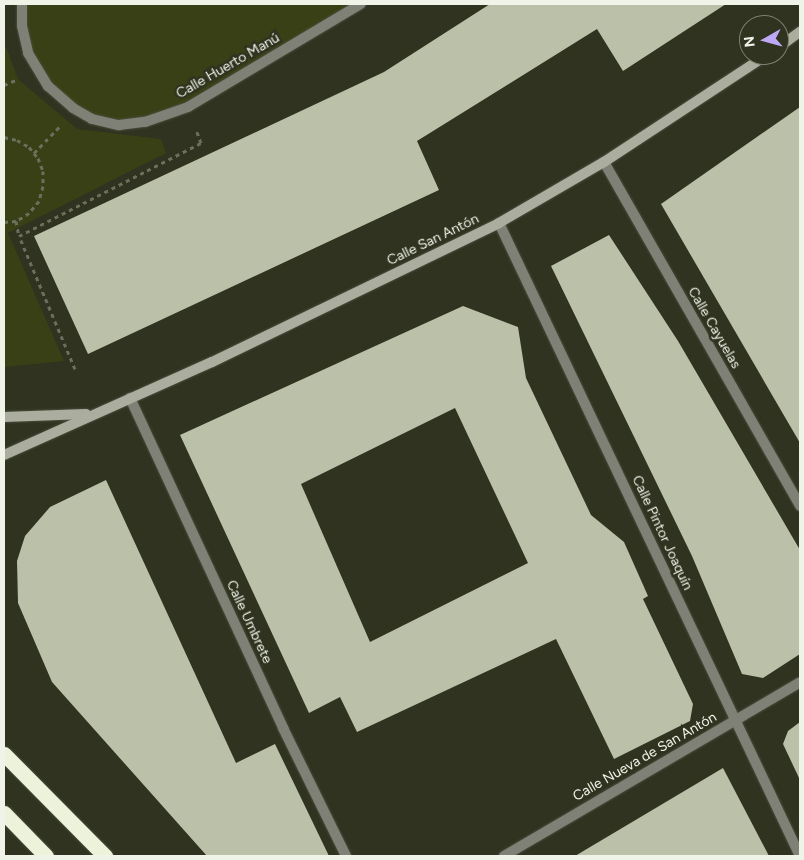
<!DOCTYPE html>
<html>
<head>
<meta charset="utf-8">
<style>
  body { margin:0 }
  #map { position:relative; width:804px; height:860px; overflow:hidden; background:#2f3320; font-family:Figtree,sans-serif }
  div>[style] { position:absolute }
  .green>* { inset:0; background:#3a4015 }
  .building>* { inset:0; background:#bbc0a9 }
  .path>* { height:3px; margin-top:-1.5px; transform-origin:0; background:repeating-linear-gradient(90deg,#6b6f5e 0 4px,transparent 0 8px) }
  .roads { filter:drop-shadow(0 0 1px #4a4e3c) drop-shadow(0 0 1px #4a4e3c) }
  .pedestrian>* { height:10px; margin:-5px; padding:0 5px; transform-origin:5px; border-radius:5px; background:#7f8177 }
  .minor>* { height:10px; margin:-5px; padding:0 5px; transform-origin:5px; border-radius:5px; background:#7f8177 }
  .secondary>* { height:10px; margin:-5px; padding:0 5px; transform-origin:5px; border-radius:5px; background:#abae9f }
  .motorway>* { height:15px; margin:-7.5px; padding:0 7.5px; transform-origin:7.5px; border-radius:7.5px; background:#edf2da }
  span { translate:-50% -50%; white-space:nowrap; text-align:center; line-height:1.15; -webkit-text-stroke:5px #2f3320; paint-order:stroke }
  .street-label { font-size:14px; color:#f0f3e7 }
  .frame { position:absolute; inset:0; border:5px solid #f0f3e7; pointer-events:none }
  .north { position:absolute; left:739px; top:15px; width:50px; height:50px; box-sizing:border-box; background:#2f3320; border:1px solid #7c8070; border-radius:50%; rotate:263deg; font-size:14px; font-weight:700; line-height:20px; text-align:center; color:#f0f3e7 }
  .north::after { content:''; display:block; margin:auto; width:18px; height:22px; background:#bda9f5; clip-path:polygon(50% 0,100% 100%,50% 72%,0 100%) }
</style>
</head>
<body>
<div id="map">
  <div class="green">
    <i style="clip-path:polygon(22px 4px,361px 4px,188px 107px,119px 125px,73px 108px,34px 66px)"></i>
    <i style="clip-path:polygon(4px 47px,6px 47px,18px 79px,77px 129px,161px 139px,166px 153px,8px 233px,64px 361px,4px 367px)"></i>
  </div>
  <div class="building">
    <i style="clip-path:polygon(490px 4px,726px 4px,623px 71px,597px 29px,417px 141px,439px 190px,88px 354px,34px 236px,384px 72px)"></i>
    <i style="clip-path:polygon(800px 107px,800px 443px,661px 204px)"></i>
    <i style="clip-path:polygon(609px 235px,678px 341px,800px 550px,800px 654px,763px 678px,742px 674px,692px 556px,551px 266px)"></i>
    <i style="clip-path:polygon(evenodd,463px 306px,518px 327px,526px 378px,591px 515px,624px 542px,648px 596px,643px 599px,693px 704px,690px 721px,614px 759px,556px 639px,357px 732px,340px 697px,309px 713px,180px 435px,463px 306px,455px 408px,528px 563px,370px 642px,301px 484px,455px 408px)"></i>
    <i style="clip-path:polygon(106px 480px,236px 763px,275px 744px,329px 856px,207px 856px,52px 682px,18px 603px,17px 561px,25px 536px,50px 507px)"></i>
    <i style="clip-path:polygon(800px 722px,800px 780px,783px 744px,788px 731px)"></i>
    <i style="clip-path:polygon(723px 768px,769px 856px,575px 856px)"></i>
  </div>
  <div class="path">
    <i style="left:4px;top:85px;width:15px;rotate:-23deg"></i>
    <i style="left:4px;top:137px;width:13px;rotate:13deg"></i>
    <i style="left:17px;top:140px;width:14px;rotate:30deg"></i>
    <i style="left:29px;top:147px;width:14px;rotate:51deg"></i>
    <i style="left:38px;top:158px;width:14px;rotate:69deg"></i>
    <i style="left:43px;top:171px;width:15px;rotate:90deg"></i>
    <i style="left:43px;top:186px;width:16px;rotate:105deg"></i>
    <i style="left:39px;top:201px;width:16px;rotate:130deg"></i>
    <i style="left:29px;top:213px;width:15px;rotate:148deg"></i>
    <i style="left:16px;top:221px;width:12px;rotate:175deg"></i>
    <i style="left:34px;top:153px;width:39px;rotate:-46deg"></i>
    <i style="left:16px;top:221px;width:15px;rotate:79deg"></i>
    <i style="left:75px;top:369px;width:144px;rotate:-112.8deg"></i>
    <i style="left:19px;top:236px;width:204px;rotate:-27.1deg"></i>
    <i style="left:201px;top:143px;width:15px;rotate:-110deg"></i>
  </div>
  <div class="roads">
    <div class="pedestrian">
      <i style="left:283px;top:728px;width:143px;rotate:63.8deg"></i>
    </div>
    <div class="minor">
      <i style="left:22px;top:4px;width:22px;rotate:90deg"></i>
      <i style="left:22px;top:26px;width:28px;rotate:77deg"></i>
      <i style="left:28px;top:53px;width:39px;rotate:59deg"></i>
      <i style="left:48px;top:86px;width:33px;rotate:41deg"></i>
      <i style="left:73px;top:108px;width:22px;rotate:30deg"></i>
      <i style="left:92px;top:119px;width:28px;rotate:13deg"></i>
      <i style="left:119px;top:125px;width:26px;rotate:-7deg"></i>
      <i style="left:145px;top:122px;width:46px;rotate:-19.2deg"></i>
      <i style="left:188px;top:107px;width:201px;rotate:-30.8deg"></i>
      <i style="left:604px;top:162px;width:396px;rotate:60.3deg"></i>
      <i style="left:499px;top:223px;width:701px;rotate:64.57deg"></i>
      <i style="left:130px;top:398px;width:364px;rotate:65.1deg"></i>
      <i style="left:504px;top:856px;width:343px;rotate:-30.4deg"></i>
    </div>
    <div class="secondary">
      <i style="left:779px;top:47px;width:26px;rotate:-36deg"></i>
      <i style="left:4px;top:417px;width:82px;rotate:-2.1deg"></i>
      <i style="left:4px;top:455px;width:228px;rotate:-24.1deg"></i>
      <i style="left:212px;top:362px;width:319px;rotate:-25.8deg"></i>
      <i style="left:499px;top:223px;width:121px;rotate:-30.2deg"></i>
      <i style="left:604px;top:162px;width:195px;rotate:-33.3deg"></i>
    </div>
    <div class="motorway">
      <i style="left:4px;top:754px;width:144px;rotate:45.3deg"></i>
      <i style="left:4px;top:813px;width:60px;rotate:45.7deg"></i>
    </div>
  </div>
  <div class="street-label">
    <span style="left:228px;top:66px;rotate:-30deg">Calle Huerto Manú</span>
    <span style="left:433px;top:240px;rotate:-26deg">Calle San Antón</span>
    <span style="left:714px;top:328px;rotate:60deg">Calle Cayuelas</span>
    <span style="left:662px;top:533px;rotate:65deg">Calle Pintor Joaquín</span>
    <span style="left:249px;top:622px;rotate:65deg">Calle Umbrete</span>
    <span style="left:645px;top:757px;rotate:-30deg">Calle Nueva de San Antón</span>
  </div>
  <div class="frame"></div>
  <div class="north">N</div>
</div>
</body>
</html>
